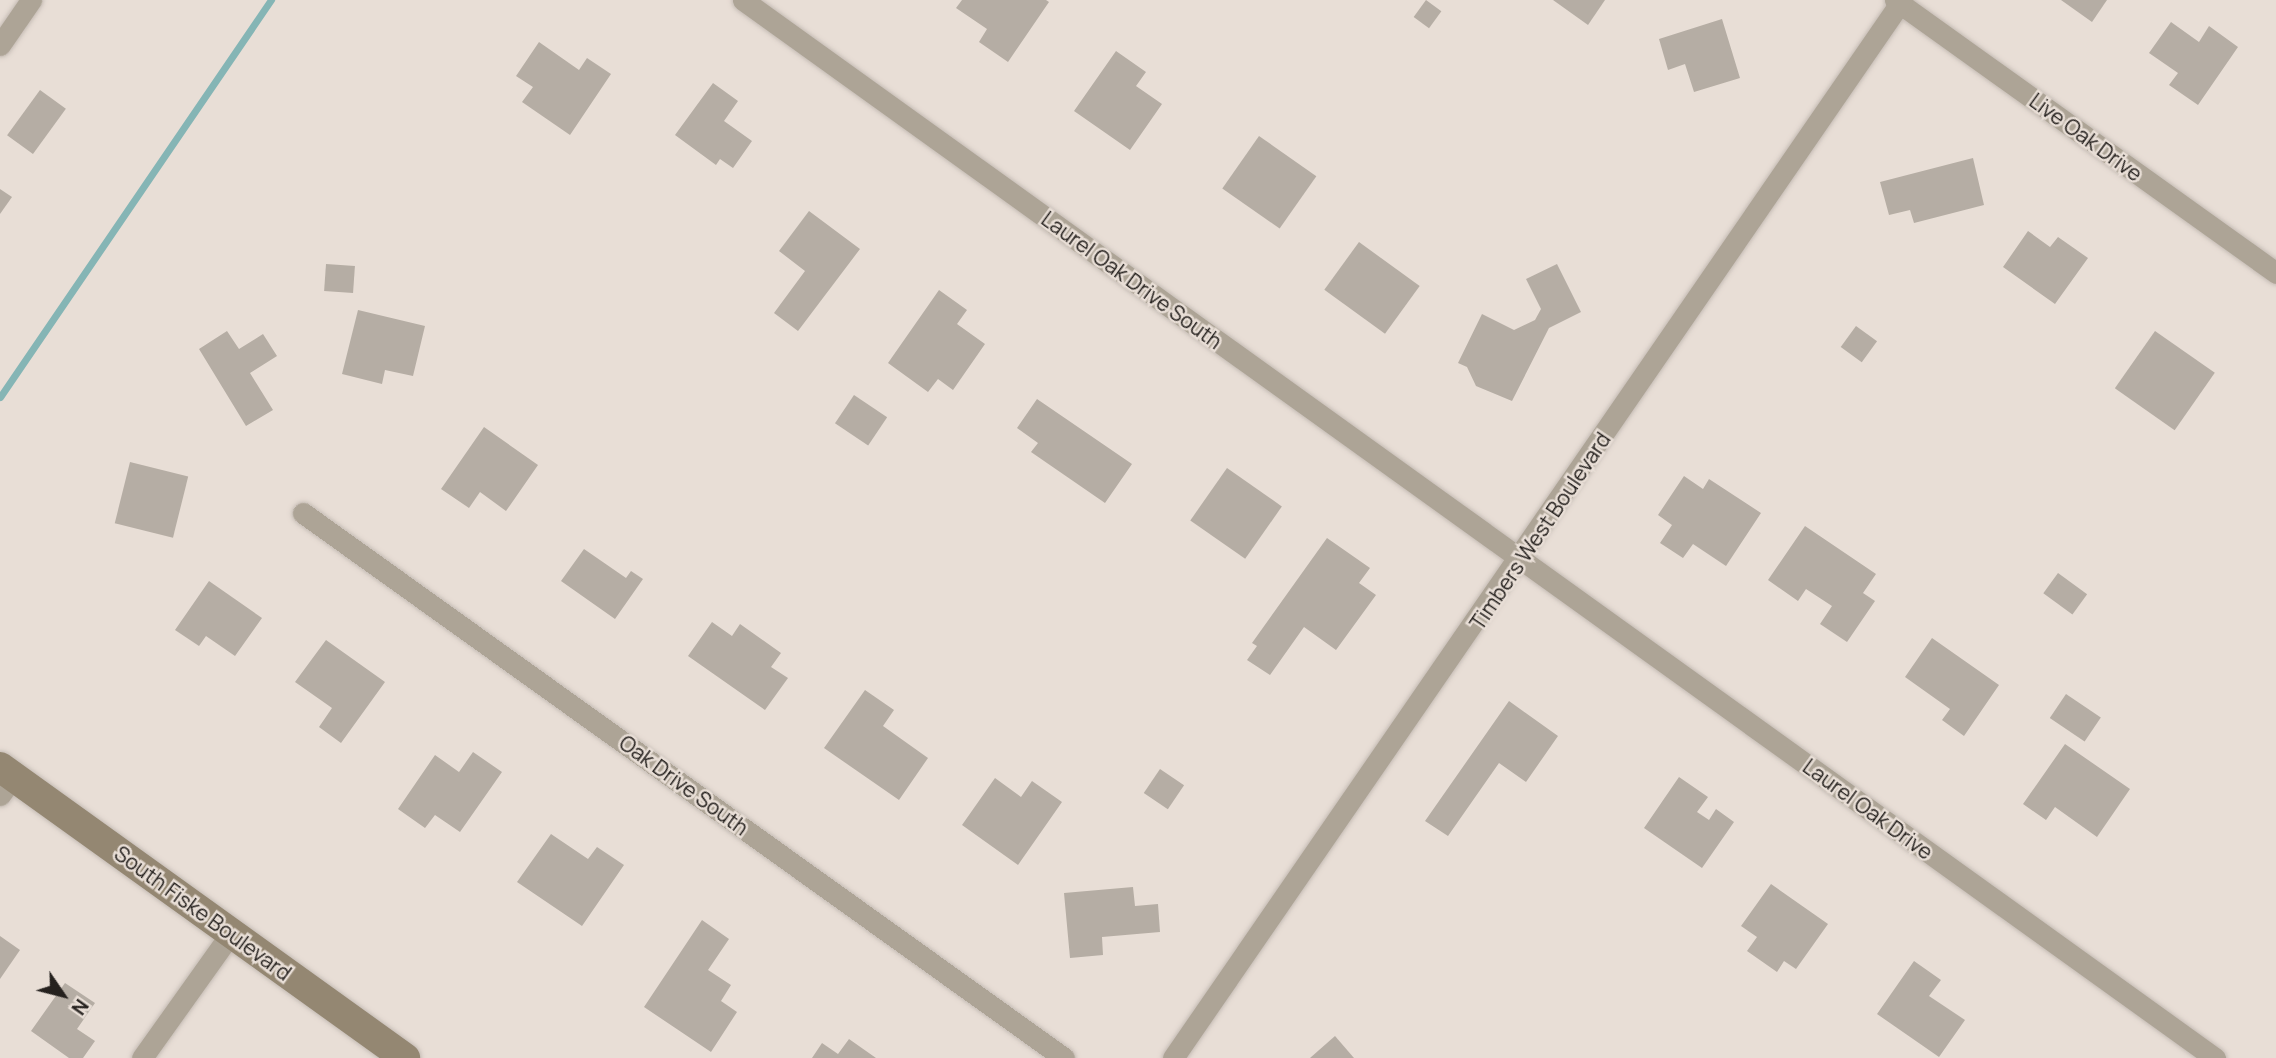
<!DOCTYPE html>
<html>
<head>
<meta charset="utf-8">
<style>
  body { margin:0 }
  #map { position:relative; width:2276px; height:1058px; overflow:hidden; background:#e8ded6; font-family:Manrope,sans-serif }
  div>[style] { position:absolute }
  .stream>* { height:7px; margin:-3.5px; padding:0 3.5px; transform-origin:3.5px; border-radius:3.5px; background:#85b5b5 }
  .building>* { inset:0; background:#b5ada4; transform-origin:0 0 }
  .roads { filter:drop-shadow(0 0 2px #c5bcb5) drop-shadow(0 0 2px #c5bcb5) }
  .street>* { height:21px; margin:-10.5px; padding:0 10.5px; transform-origin:10.5px; border-radius:10.5px; background:#ada496 }
  .secondary>* { height:30px; margin:-15px; padding:0 15px; transform-origin:15px; border-radius:15px; background:#948772 }
  span { translate:-50% -50%; white-space:nowrap; text-align:center; line-height:1.15; -webkit-text-stroke:5px #e8ded6; paint-order:stroke }
  .street-label { font-size:21px; color:#25211e }
  .north { position:absolute; left:28px; top:960px; width:70px; height:70px; -webkit-text-stroke:5px #e8ded6; paint-order:stroke; rotate:125deg; font-size:19px; font-weight:700; line-height:28px; text-align:center; color:#25211e }
  .north::after { content:''; display:block; margin:auto; width:24px; height:32px; background:#25211e; clip-path:polygon(50% 0,100% 100%,50% 72%,0 100%) }
</style>
</head>
<body>
<div id="map">
  <div class="stream">
    <i style="left:0;top:397px;width:481px;rotate:-55.7deg"></i>
  </div>
  <div class="building">
    <i style="clip-path:polygon(962px 0,1046px 0,1049px 2px,1008px 62px,979px 42px,987px 29px,956px 8px)"></i>
    <i style="left:1426px;top:0;width:19px;height:21px;rotate:36deg"></i>
    <i style="clip-path:polygon(1553px 0,1605px 0,1588px 25px)"></i>
    <i style="clip-path:polygon(2061px 0,2107px 0,2092px 22px)"></i>
    <i style="clip-path:polygon(1722px 19px,1740px 78px,1694px 92px,1685px 64px,1668px 70px,1659px 39px)"></i>
    <i style="clip-path:polygon(2171px 22px,2199px 42px,2209px 26px,2238px 47px,2198px 105px,2169px 85px,2178px 73px,2149px 53px)"></i>
    <i style="clip-path:polygon(539px 42px,579px 70px,587px 58px,611px 74px,570px 135px,522px 102px,533px 87px,516px 76px)"></i>
    <i style="clip-path:polygon(1116px 51px,1146px 72px,1136px 86px,1162px 104px,1130px 150px,1074px 111px)"></i>
    <i style="clip-path:polygon(713px 83px,738px 101px,724px 121px,752px 141px,733px 168px,720px 159px,716px 165px,675px 135px)"></i>
    <i style="left:40px;top:90px;width:32px;height:56px;rotate:36deg"></i>
    <i style="left:1259px;top:136px;width:70px;height:64px;rotate:35deg"></i>
    <i style="clip-path:polygon(1973px 158px,1984px 205px,1914px 223px,1910px 210px,1889px 215px,1880px 182px)"></i>
    <i style="clip-path:polygon(0 189px,12px 197px,0 214px)"></i>
    <i style="clip-path:polygon(809px 211px,860px 249px,798px 331px,774px 313px,805px 271px,779px 251px)"></i>
    <i style="clip-path:polygon(2028px 231px,2050px 247px,2058px 237px,2088px 258px,2055px 304px,2003px 267px)"></i>
    <i style="left:1359px;top:242px;width:75px;height:59px;rotate:36deg"></i>
    <i style="left:326px;top:264px;width:29px;height:27px;rotate:4deg"></i>
    <i style="clip-path:polygon(1557px 264px,1581px 312px,1549px 328px,1512px 401px,1476px 386px,1467px 367px,1458px 363px,1482px 314px,1514px 330px,1535px 320px,1541px 309px,1526px 279px)"></i>
    <i style="clip-path:polygon(939px 290px,967px 310px,957px 324px,985px 344px,953px 390px,938px 379px,928px 392px,888px 363px)"></i>
    <i style="clip-path:polygon(358px 310px,425px 326px,413px 376px,385px 370px,382px 384px,342px 374px)"></i>
    <i style="left:1856px;top:326px;width:26px;height:26px;rotate:36deg"></i>
    <i style="clip-path:polygon(227px 331px,239px 349px,263px 334px,277px 356px,250px 373px,273px 410px,246px 426px,199px 349px)"></i>
    <i style="left:2155px;top:331px;width:73px;height:70px;rotate:35deg"></i>
    <i style="left:854px;top:395px;width:40px;height:34px;rotate:34deg"></i>
    <i style="clip-path:polygon(1037px 399px,1132px 464px,1105px 503px,1031px 452px,1038px 443px,1017px 428px)"></i>
    <i style="clip-path:polygon(484px 427px,538px 465px,506px 511px,480px 492px,469px 508px,441px 489px)"></i>
    <i style="left:130px;top:462px;width:60px;height:63px;rotate:14deg"></i>
    <i style="left:1227px;top:468px;width:67px;height:64px;rotate:35deg"></i>
    <i style="clip-path:polygon(1684px 476px,1703px 489px,1709px 479px,1761px 513px,1726px 566px,1693px 544px,1683px 558px,1660px 543px,1672px 525px,1658px 515px)"></i>
    <i style="clip-path:polygon(1805px 526px,1876px 574px,1863px 593px,1875px 601px,1847px 642px,1820px 624px,1832px 606px,1806px 589px,1798px 601px,1768px 580px)"></i>
    <i style="clip-path:polygon(1327px 538px,1370px 568px,1359px 583px,1376px 595px,1336px 650px,1304px 627px,1270px 675px,1247px 660px,1257px 646px,1252px 643px)"></i>
    <i style="clip-path:polygon(584px 549px,626px 578px,631px 571px,643px 579px,615px 619px,561px 581px)"></i>
    <i style="left:2058px;top:573px;width:36px;height:25px;rotate:36deg"></i>
    <i style="clip-path:polygon(209px 581px,262px 618px,235px 656px,206px 636px,199px 646px,175px 630px)"></i>
    <i style="clip-path:polygon(712px 622px,732px 636px,740px 624px,781px 653px,771px 667px,788px 678px,765px 710px,688px 656px)"></i>
    <i style="clip-path:polygon(1932px 638px,1999px 685px,1964px 736px,1942px 720px,1950px 709px,1905px 677px)"></i>
    <i style="clip-path:polygon(326px 640px,385px 682px,341px 743px,319px 727px,332px 708px,295px 682px)"></i>
    <i style="clip-path:polygon(865px 690px,894px 710px,883px 726px,928px 758px,899px 800px,824px 748px)"></i>
    <i style="left:2066px;top:694px;width:42px;height:29px;rotate:34deg"></i>
    <i style="clip-path:polygon(1509px 701px,1558px 736px,1526px 782px,1499px 763px,1448px 836px,1425px 821px)"></i>
    <i style="clip-path:polygon(2065px 744px,2130px 789px,2097px 837px,2055px 807px,2046px 820px,2023px 804px)"></i>
    <i style="clip-path:polygon(473px 752px,502px 772px,460px 832px,435px 815px,425px 828px,398px 809px,435px 755px,459px 772px)"></i>
    <i style="left:1160px;top:769px;width:29px;height:29px;rotate:34deg"></i>
    <i style="clip-path:polygon(1679px 777px,1708px 797px,1697px 812px,1709px 820px,1716px 809px,1734px 822px,1702px 868px,1644px 828px)"></i>
    <i style="clip-path:polygon(995px 778px,1021px 797px,1032px 781px,1062px 802px,1018px 865px,962px 825px)"></i>
    <i style="clip-path:polygon(551px 834px,588px 859px,597px 847px,624px 865px,582px 926px,517px 882px)"></i>
    <i style="clip-path:polygon(1771px 884px,1828px 924px,1796px 969px,1784px 961px,1777px 972px,1747px 951px,1757px 937px,1741px 926px)"></i>
    <i style="clip-path:polygon(1133px 887px,1135px 906px,1158px 904px,1160px 932px,1102px 937px,1103px 955px,1070px 958px,1064px 893px)"></i>
    <i style="clip-path:polygon(702px 920px,729px 939px,708px 970px,731px 985px,721px 1001px,737px 1012px,711px 1052px,644px 1007px)"></i>
    <i style="clip-path:polygon(0 936px,20px 950px,0 979px)"></i>
    <i style="clip-path:polygon(1914px 961px,1941px 980px,1929px 996px,1965px 1020px,1939px 1057px,1877px 1014px)"></i>
    <i style="clip-path:polygon(65px 983px,95px 1003px,77px 1029px,95px 1041px,83px 1058px,69px 1058px,31px 1031px)"></i>
    <i style="clip-path:polygon(1335px 1036px,1354px 1058px,1310px 1058px)"></i>
    <i style="clip-path:polygon(849px 1039px,876px 1058px,812px 1058px,822px 1043px,838px 1054px)"></i>
  </div>
  <div class="roads">
    <div class="street">
      <i style="left:743px;top:0;width:1813px;rotate:35.71deg"></i>
      <i style="left:1895px;top:0;width:469px;rotate:35.6deg"></i>
      <i style="left:0;top:45px;width:55px;rotate:-55.4deg"></i>
      <i style="left:303px;top:513px;width:936px;rotate:35.61deg"></i>
      <i style="left:0;top:795px;width:22px;rotate:-54deg"></i>
      <i style="left:142px;top:1058px;width:153px;rotate:-54.5deg"></i>
      <i style="left:1173px;top:1058px;width:1285px;rotate:-55.43deg"></i>
    </div>
    <div class="secondary">
      <i style="left:0;top:767px;width:499px;rotate:35.7deg"></i>
    </div>
  </div>
  <div class="street-label">
    <span style="left:2086px;top:137px;rotate:36deg">Live Oak Drive</span>
    <span style="left:1132px;top:280px;rotate:36deg">Laurel Oak Drive South</span>
    <span style="left:1540px;top:531px;rotate:-56deg">Timbers West Boulevard</span>
    <span style="left:684px;top:785px;rotate:36deg">Oak Drive South</span>
    <span style="left:1868px;top:809px;rotate:36deg">Laurel Oak Drive</span>
    <span style="left:203px;top:913px;rotate:36deg">South Fiske Boulevard</span>
  </div>
  <div class="north">N</div>
</div>
</body>
</html>
